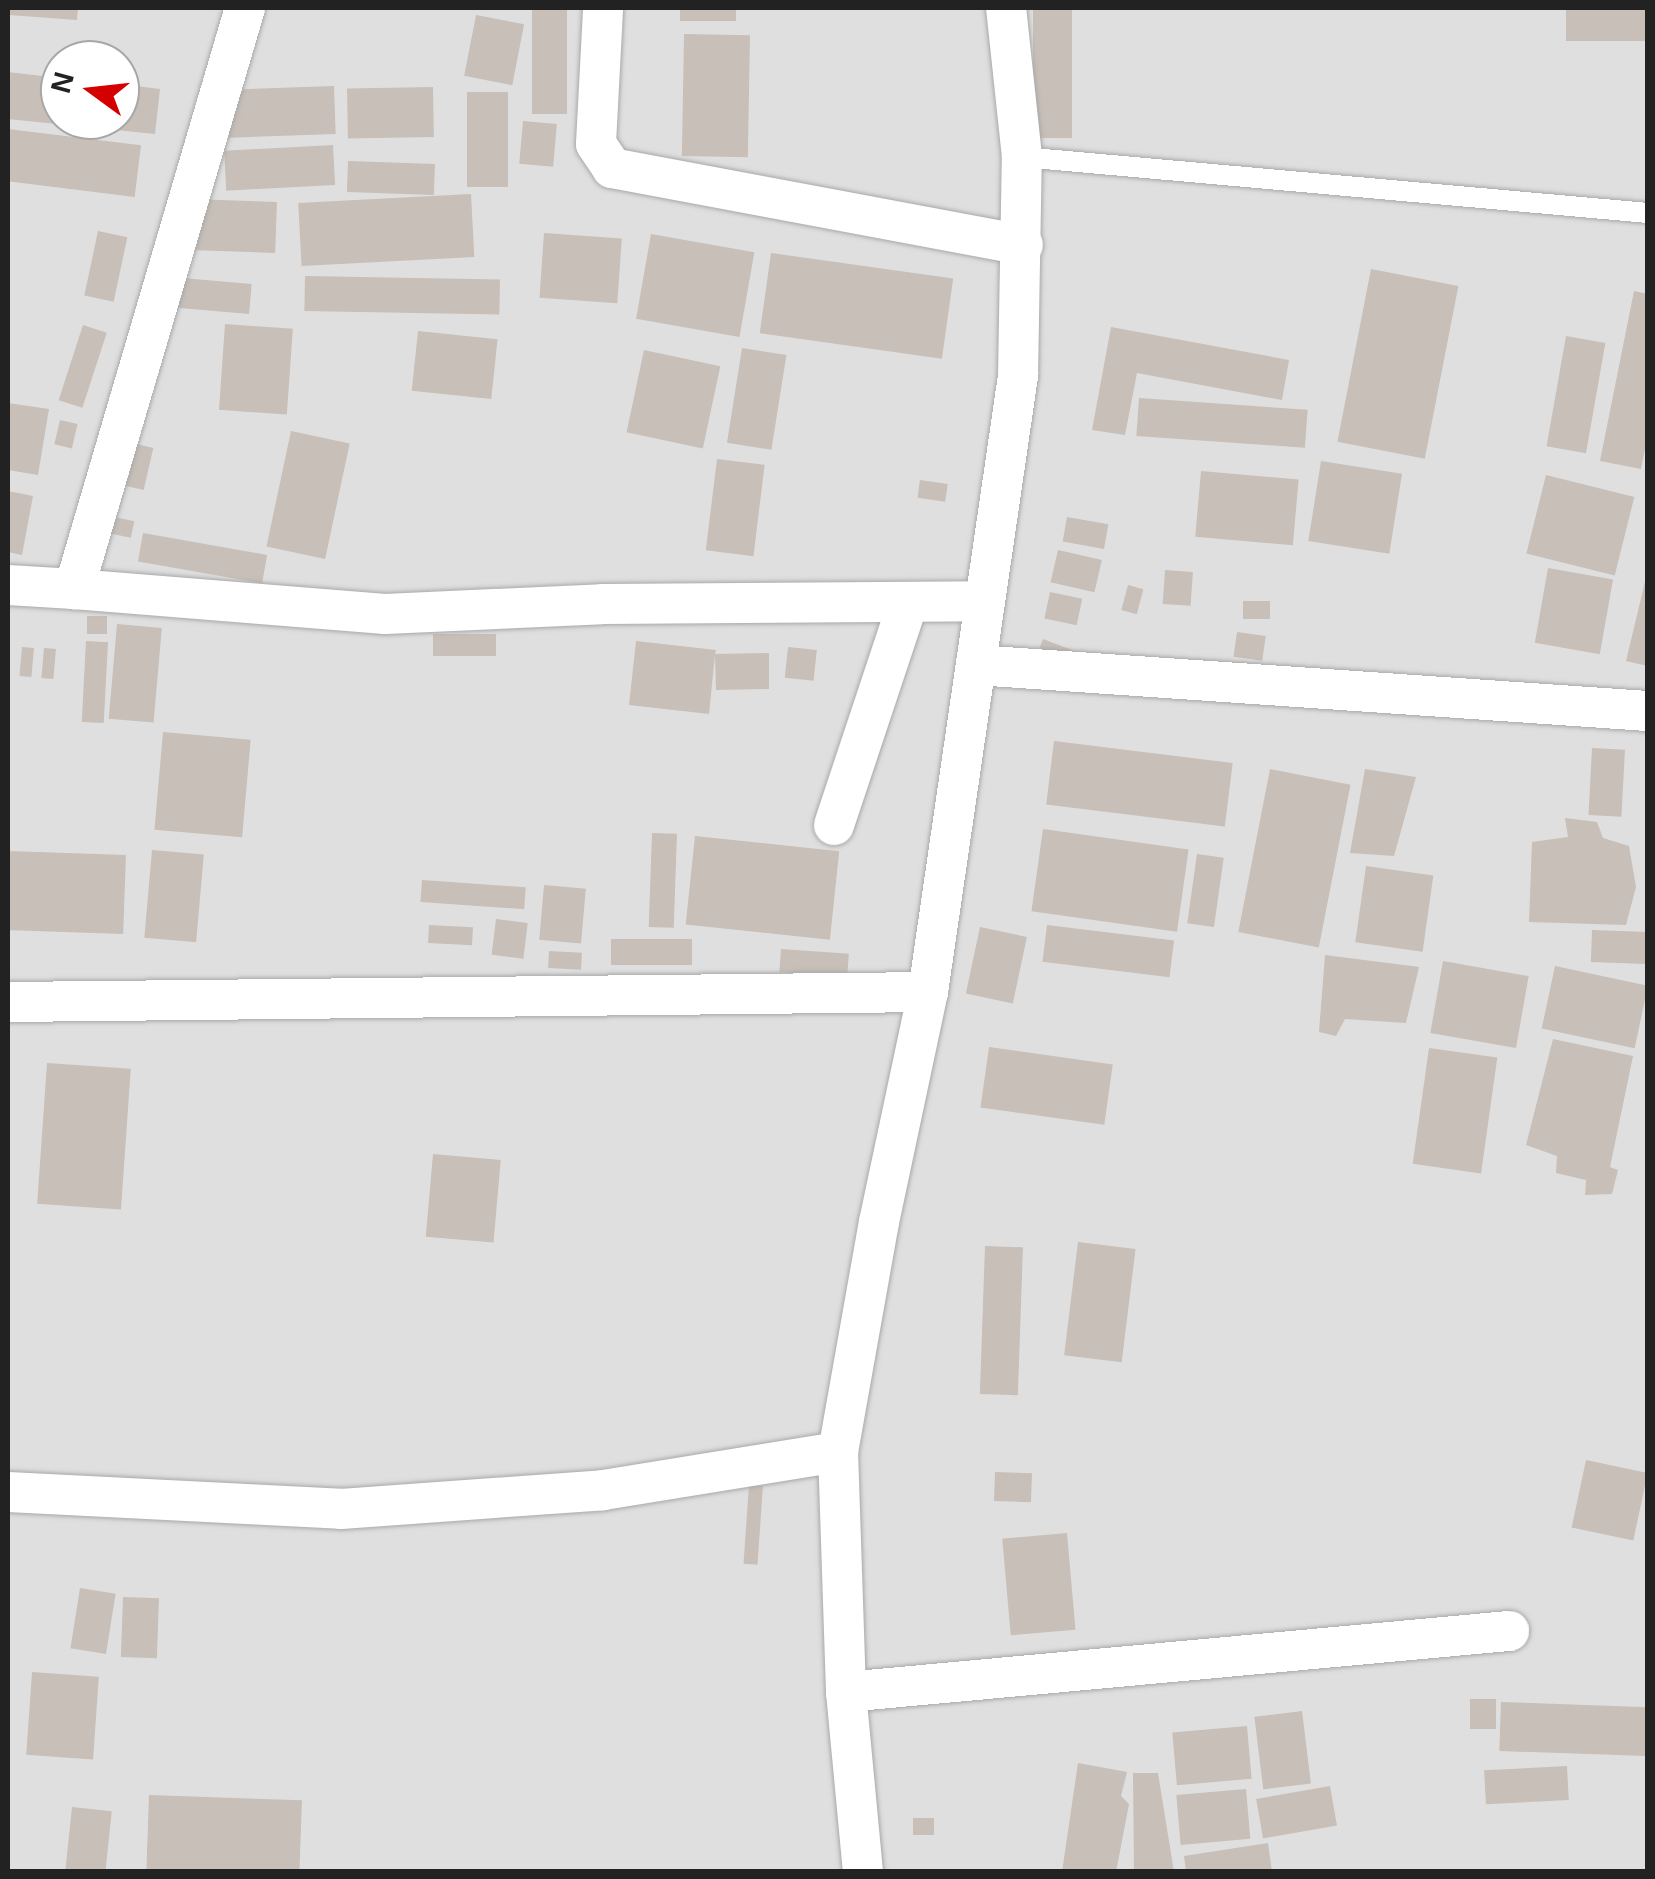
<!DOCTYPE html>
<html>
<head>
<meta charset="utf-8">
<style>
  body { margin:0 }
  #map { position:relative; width:1655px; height:1879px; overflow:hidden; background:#f2efe9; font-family:Helvetica,sans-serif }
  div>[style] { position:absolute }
  .residential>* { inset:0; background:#e0dfdf }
  .building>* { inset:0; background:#c7bfb8; transform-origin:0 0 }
  .roads { filter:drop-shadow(0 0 2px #a9a9a9) drop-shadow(0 0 2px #a9a9a9) }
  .service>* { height:20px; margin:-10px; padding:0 10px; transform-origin:10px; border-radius:10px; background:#fff }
  .minor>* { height:40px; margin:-20px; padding:0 20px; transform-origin:20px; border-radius:20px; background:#fff }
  span { translate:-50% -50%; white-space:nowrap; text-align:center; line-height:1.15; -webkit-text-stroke:8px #fff; paint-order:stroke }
  .frame { position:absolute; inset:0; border:10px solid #222; pointer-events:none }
  .north { position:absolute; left:40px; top:40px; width:100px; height:100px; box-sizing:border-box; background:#fff; border:2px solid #a7a7a7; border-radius:50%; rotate:285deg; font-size:28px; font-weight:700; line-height:40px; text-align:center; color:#222 }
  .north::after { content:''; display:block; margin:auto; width:35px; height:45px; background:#d40000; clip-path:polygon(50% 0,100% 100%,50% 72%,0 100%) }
</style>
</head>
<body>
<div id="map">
  <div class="residential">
    <i style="clip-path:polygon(evenodd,8px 8px,1647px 8px,1647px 1871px,8px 1871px,8px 8px,60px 60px,120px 60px,120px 120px,60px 120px,60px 60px)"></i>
  </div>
  <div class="building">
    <i style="clip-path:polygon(9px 8px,78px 8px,77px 20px,9px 15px)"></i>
    <i style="left:532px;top:8px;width:35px;height:106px"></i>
    <i style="left:680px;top:8px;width:56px;height:13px"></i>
    <i style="left:1033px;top:8px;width:39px;height:130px"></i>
    <i style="left:1566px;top:8px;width:82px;height:33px"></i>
    <i style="left:476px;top:15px;width:49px;height:62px;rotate:11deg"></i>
    <i style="left:684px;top:34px;width:66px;height:122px;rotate:1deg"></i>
    <i style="clip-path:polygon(8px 72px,60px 78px,60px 120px,120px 120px,120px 84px,160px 89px,155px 134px,8px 119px)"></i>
    <i style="left:334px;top:86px;width:48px;height:112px;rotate:88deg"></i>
    <i style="left:433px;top:87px;width:50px;height:86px;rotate:89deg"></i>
    <i style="left:467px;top:92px;width:41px;height:95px"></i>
    <i style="left:523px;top:121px;width:34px;height:43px;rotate:5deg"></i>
    <i style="left:8px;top:129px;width:134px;height:52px;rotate:7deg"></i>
    <i style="left:333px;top:145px;width:40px;height:109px;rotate:87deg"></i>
    <i style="left:348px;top:161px;width:87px;height:31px;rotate:2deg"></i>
    <i style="left:471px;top:194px;width:63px;height:173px;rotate:87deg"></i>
    <i style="left:192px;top:199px;width:85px;height:51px;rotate:2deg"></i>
    <i style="left:98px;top:231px;width:30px;height:66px;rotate:12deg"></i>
    <i style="left:544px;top:233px;width:78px;height:65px;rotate:4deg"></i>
    <i style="left:651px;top:234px;width:105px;height:86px;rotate:10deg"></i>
    <i style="left:771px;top:253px;width:184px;height:81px;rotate:8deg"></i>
    <i style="left:1371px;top:269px;width:89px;height:176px;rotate:11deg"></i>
    <i style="left:305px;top:276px;width:195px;height:35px;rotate:1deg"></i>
    <i style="left:171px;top:277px;width:81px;height:30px;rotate:5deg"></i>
    <i style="clip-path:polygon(1634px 291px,1648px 294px,1648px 434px,1641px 469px,1600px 461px)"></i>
    <i style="left:225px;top:324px;width:68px;height:86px;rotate:4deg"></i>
    <i style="left:83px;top:325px;width:25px;height:79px;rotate:18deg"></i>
    <i style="clip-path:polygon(1111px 327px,1289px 360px,1282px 400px,1137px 373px,1125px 435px,1092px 430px)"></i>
    <i style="left:418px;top:331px;width:80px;height:60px;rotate:6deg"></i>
    <i style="left:1566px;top:336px;width:40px;height:112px;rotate:10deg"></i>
    <i style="left:742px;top:348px;width:45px;height:96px;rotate:9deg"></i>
    <i style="left:644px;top:350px;width:78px;height:84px;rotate:12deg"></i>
    <i style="left:1139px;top:398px;width:169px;height:38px;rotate:4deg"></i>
    <i style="clip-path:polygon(8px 403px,49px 409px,38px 475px,8px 470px)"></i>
    <i style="left:60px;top:420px;width:18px;height:25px;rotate:13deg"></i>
    <i style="left:291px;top:431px;width:60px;height:118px;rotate:12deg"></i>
    <i style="left:127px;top:442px;width:27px;height:43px;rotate:13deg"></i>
    <i style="left:717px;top:459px;width:48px;height:92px;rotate:7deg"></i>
    <i style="left:1321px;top:461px;width:82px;height:81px;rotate:9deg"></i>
    <i style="left:1201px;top:471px;width:98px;height:66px;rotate:5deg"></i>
    <i style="left:1546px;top:475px;width:91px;height:81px;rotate:14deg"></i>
    <i style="left:920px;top:480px;width:28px;height:18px;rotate:8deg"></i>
    <i style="clip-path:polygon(8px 491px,33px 496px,22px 555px,8px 552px)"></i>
    <i style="left:105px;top:515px;width:30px;height:17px;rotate:12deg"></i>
    <i style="left:1067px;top:517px;width:42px;height:25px;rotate:10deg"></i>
    <i style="left:143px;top:533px;width:126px;height:29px;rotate:10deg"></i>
    <i style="left:1058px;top:550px;width:45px;height:33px;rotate:13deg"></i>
    <i style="left:1548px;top:568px;width:66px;height:76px;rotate:10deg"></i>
    <i style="clip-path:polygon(1648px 569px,1648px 666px,1626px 661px)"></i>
    <i style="left:1165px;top:570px;width:28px;height:34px;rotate:4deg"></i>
    <i style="left:1128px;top:585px;width:16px;height:26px;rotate:15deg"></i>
    <i style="left:1050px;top:592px;width:33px;height:27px;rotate:12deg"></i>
    <i style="left:1243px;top:601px;width:27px;height:18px"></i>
    <i style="left:87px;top:616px;width:20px;height:18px"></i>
    <i style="left:117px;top:624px;width:45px;height:95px;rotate:5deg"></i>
    <i style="left:1237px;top:632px;width:29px;height:25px;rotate:8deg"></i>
    <i style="left:433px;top:634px;width:63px;height:22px"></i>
    <i style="left:1043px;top:639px;width:31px;height:17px;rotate:21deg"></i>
    <i style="left:86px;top:641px;width:22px;height:81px;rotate:3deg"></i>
    <i style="clip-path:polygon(636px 641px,716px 650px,715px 654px,769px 653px,769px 689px,716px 690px,715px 655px,709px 714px,629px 705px)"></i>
    <i style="left:22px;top:647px;width:12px;height:29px;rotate:5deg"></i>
    <i style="left:788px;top:647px;width:29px;height:31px;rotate:6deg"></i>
    <i style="left:44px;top:648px;width:12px;height:30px;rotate:5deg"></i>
    <i style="left:163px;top:732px;width:88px;height:98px;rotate:5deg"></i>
    <i style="left:1054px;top:741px;width:180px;height:64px;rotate:7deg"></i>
    <i style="left:1592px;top:748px;width:33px;height:67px;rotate:3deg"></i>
    <i style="left:1270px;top:769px;width:82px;height:166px;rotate:11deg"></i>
    <i style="clip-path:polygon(1365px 769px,1416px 777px,1394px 856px,1350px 853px)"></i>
    <i style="clip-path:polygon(1565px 818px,1597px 822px,1603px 838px,1629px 846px,1636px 887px,1626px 925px,1529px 922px,1532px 842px,1568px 837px)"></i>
    <i style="left:1043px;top:829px;width:147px;height:83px;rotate:8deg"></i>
    <i style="left:652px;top:833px;width:25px;height:94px;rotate:2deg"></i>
    <i style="left:695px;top:836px;width:145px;height:89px;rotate:6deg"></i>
    <i style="left:152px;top:850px;width:52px;height:88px;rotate:5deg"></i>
    <i style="left:8px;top:851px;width:118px;height:79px;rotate:2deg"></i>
    <i style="left:1197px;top:854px;width:27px;height:70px;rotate:8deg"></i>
    <i style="left:1366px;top:866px;width:68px;height:77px;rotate:8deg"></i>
    <i style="left:422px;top:880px;width:104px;height:22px;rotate:4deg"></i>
    <i style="left:544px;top:885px;width:42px;height:55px;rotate:5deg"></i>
    <i style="left:496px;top:919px;width:32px;height:36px;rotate:7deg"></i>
    <i style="left:429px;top:925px;width:44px;height:18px;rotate:3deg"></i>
    <i style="left:1047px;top:925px;width:128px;height:37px;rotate:7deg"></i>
    <i style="left:980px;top:927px;width:48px;height:68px;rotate:12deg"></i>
    <i style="left:1592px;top:930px;width:56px;height:32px;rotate:2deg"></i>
    <i style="left:611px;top:939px;width:81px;height:26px"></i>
    <i style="left:781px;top:949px;width:68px;height:23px;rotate:4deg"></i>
    <i style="left:549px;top:951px;width:33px;height:17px;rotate:3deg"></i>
    <i style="clip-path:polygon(1325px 955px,1419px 967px,1406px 1023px,1345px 1019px,1336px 1036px,1319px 1032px)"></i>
    <i style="left:1443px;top:961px;width:87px;height:73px;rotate:10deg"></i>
    <i style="left:1555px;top:966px;width:95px;height:64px;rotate:12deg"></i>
    <i style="clip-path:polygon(1553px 1039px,1633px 1056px,1610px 1167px,1618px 1170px,1612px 1194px,1585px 1195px,1586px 1180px,1556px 1173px,1557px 1156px,1526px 1145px)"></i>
    <i style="left:989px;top:1047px;width:125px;height:61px;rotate:8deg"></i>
    <i style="left:1429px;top:1048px;width:69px;height:117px;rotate:8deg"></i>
    <i style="left:47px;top:1063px;width:84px;height:141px;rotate:4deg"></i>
    <i style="left:433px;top:1154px;width:68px;height:83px;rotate:5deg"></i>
    <i style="left:1078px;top:1242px;width:58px;height:114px;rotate:7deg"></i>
    <i style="left:985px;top:1246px;width:38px;height:148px;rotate:2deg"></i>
    <i style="left:1586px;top:1460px;width:63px;height:69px;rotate:12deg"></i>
    <i style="left:995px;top:1472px;width:37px;height:29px;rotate:2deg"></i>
    <i style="left:749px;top:1485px;width:14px;height:79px;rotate:4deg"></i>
    <i style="left:1067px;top:1533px;width:97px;height:65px;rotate:85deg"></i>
    <i style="left:80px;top:1588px;width:36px;height:61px;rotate:9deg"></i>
    <i style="left:123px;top:1597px;width:36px;height:60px;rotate:2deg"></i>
    <i style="left:32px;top:1672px;width:67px;height:83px;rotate:4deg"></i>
    <i style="left:1496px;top:1699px;width:30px;height:26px;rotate:90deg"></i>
    <i style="left:1501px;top:1702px;width:147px;height:49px;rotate:2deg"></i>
    <i style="left:1302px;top:1711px;width:73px;height:48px;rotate:83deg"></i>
    <i style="left:1247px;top:1726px;width:53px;height:75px;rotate:85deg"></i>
    <i style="clip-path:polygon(1078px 1763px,1127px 1772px,1121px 1796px,1129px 1804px,1116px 1872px,1062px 1872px)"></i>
    <i style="left:1567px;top:1766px;width:34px;height:83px;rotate:87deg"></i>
    <i style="clip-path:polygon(1133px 1773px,1158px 1773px,1174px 1872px,1134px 1872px)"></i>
    <i style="left:1330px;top:1786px;width:40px;height:75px;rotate:80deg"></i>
    <i style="left:1246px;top:1789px;width:50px;height:70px;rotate:85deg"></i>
    <i style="left:149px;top:1795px;width:153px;height:77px;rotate:2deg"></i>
    <i style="left:72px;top:1807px;width:40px;height:65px;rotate:6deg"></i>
    <i style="left:913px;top:1818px;width:21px;height:17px"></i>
    <i style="clip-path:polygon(1268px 1843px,1272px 1872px,1186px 1872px,1184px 1856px)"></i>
  </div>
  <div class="roads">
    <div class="service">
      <i style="left:1022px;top:157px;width:628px;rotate:5.11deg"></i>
    </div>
    <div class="minor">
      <i style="left:245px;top:8px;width:606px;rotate:106.4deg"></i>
      <i style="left:74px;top:589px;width:312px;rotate:4.6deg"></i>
      <i style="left:385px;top:614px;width:217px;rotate:-2.6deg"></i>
      <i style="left:602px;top:604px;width:383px;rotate:-0.4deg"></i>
      <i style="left:603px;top:10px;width:134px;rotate:93deg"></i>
      <i style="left:596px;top:144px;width:29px;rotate:56deg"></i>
      <i style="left:612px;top:168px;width:418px;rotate:10.6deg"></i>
      <i style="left:8px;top:585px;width:66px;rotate:3.5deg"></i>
      <i style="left:976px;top:665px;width:674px;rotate:3.92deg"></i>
      <i style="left:834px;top:825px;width:234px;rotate:-71.6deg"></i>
      <i style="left:8px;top:1002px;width:920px;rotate:-0.62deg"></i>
      <i style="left:8px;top:1492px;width:333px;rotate:2.9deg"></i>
      <i style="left:341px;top:1509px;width:263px;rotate:-4.1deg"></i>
      <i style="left:603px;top:1490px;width:238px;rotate:-9.2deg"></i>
      <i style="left:846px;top:1692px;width:666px;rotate:-5.26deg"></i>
      <i style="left:863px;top:1872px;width:181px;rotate:-95.4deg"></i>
      <i style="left:846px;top:1692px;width:240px;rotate:-91.9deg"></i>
      <i style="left:838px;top:1452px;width:234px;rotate:-79.9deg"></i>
      <i style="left:879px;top:1222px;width:235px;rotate:-78deg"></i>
      <i style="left:928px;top:992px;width:623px;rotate:-81.69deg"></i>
      <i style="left:1018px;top:376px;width:219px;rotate:-89deg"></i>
      <i style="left:1022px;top:157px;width:150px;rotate:-96.1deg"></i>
    </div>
  </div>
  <div class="frame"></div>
  <div class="north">N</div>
</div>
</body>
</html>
